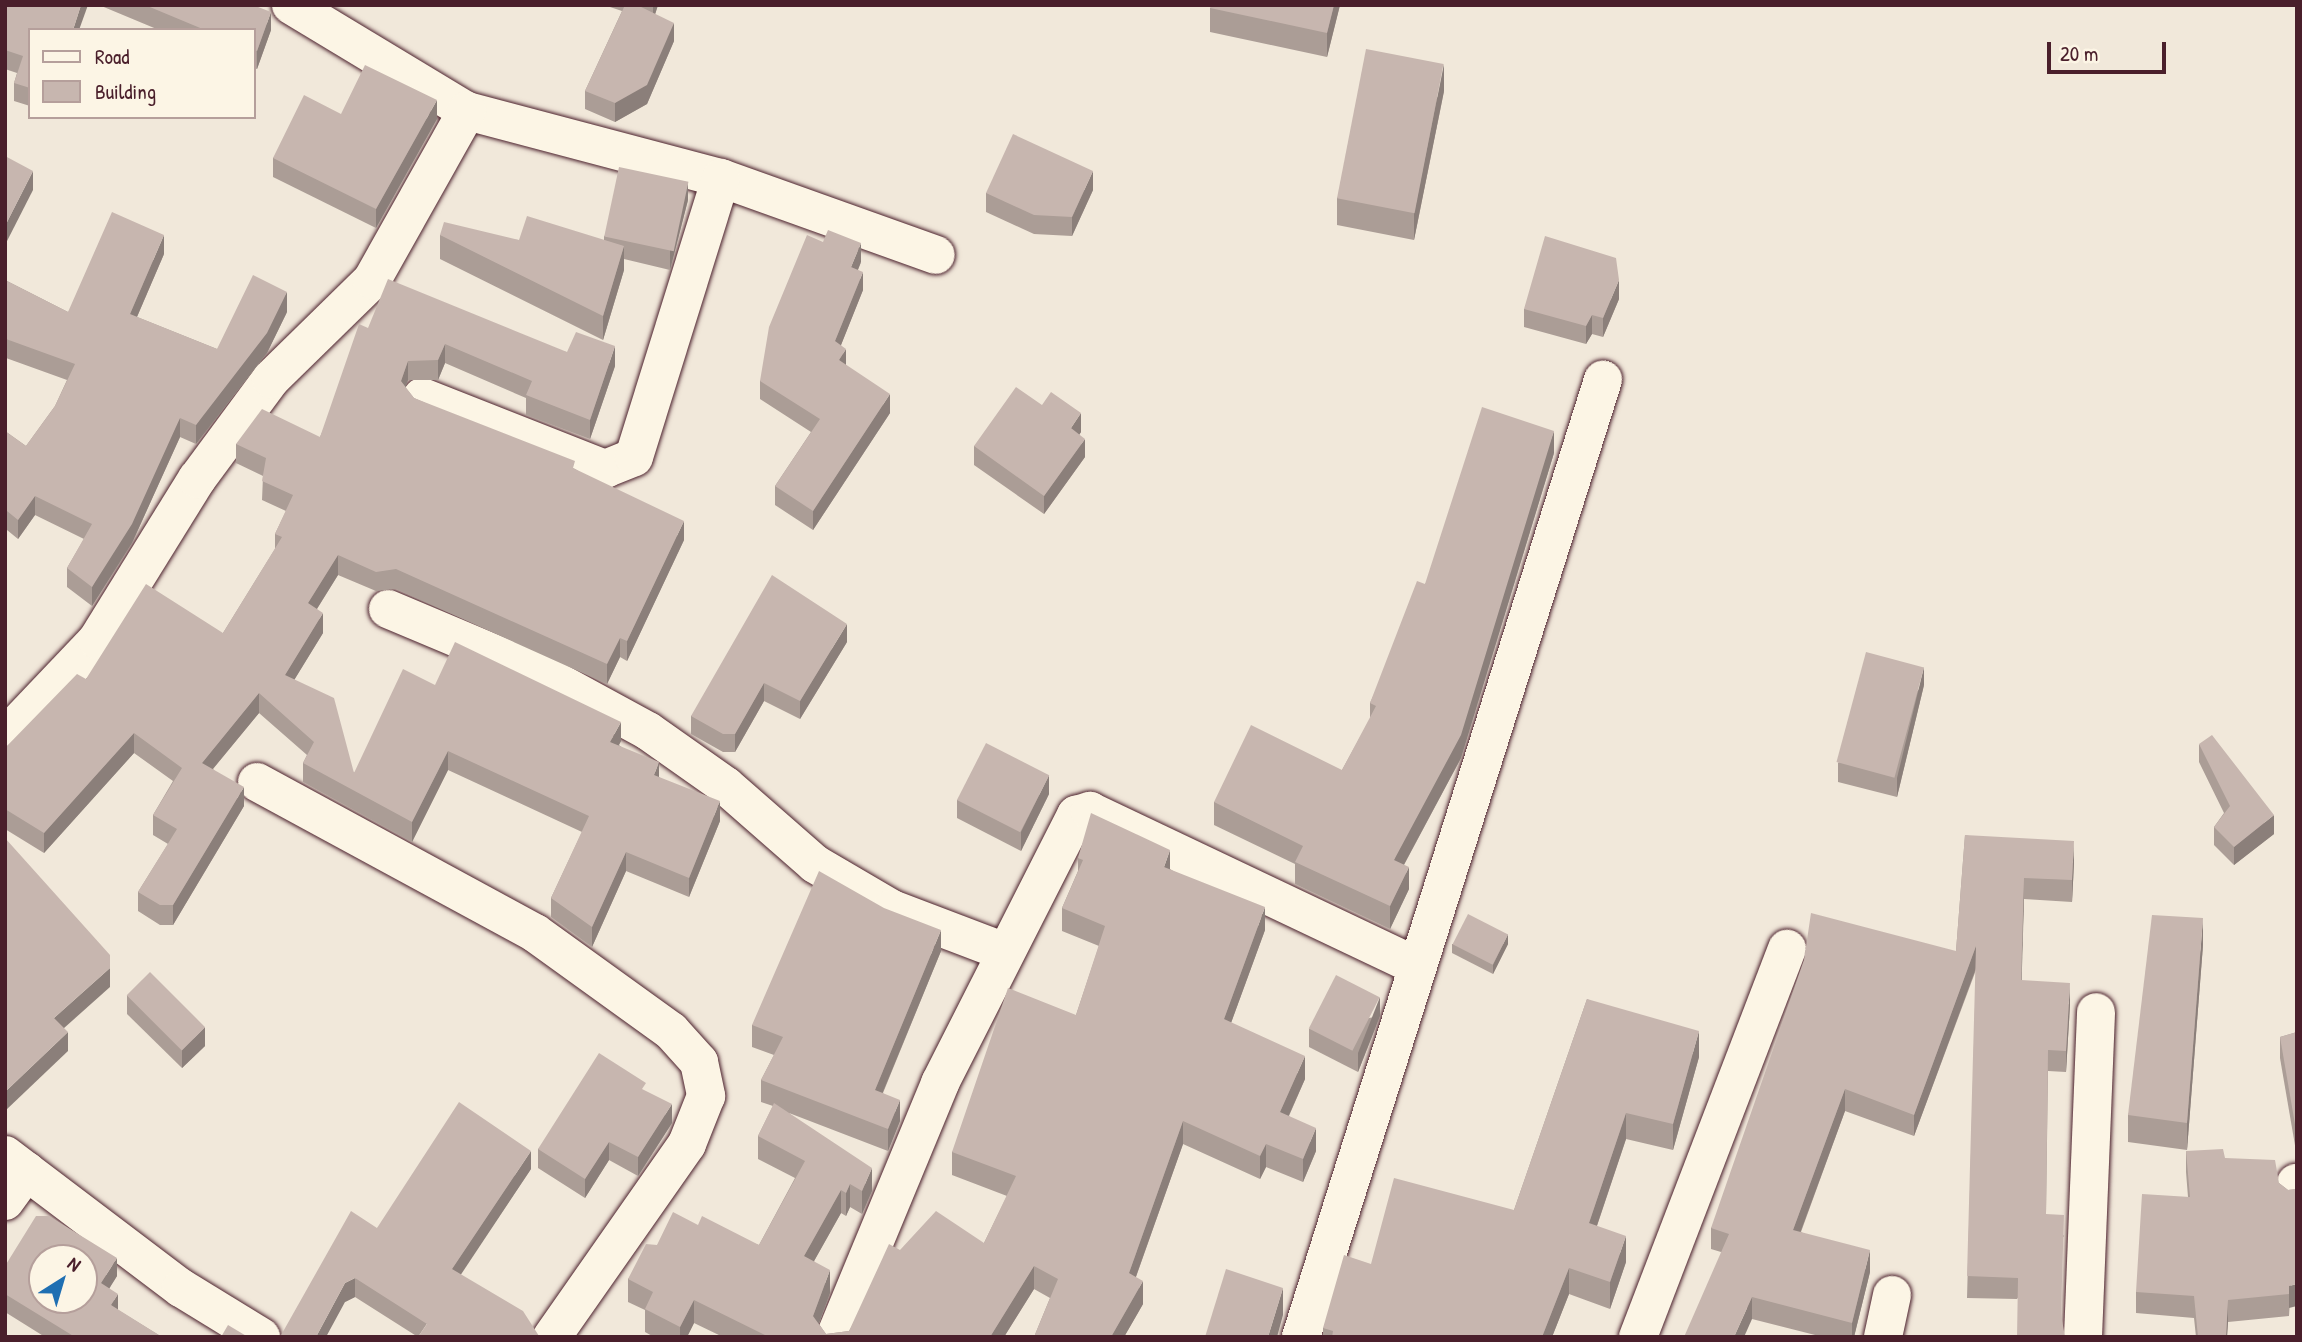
<!DOCTYPE html>
<html>
<head>
<meta charset="utf-8">
<style>
  body { margin:0 }
  #map { position:relative; width:2302px; height:1342px; overflow:hidden; background:#f1e8da; font-family:"Patrick Hand",sans-serif }
  div>[style] { position:absolute }
  .roads { filter:drop-shadow(0 0 2px #4a1f2b) drop-shadow(0 0 2px #4a1f2b) }
  .minor>* { height:38px; margin:-19px; padding:0 19px; transform-origin:19px; border-radius:19px; background:#fcf5e5 }
  .wall>* { inset:0; background:#ab9d96 }
  .shaded-wall>* { inset:0; background:#8b7f7a; transform-origin:0 0 }
  .building>* { inset:0; background:#c7b6af; transform-origin:0 0 }
  span { translate:-50% -50%; white-space:nowrap; text-align:center; line-height:1.15; -webkit-text-stroke:6px #fcf5e5; paint-order:stroke }
  .frame { position:absolute; inset:0; border:7px solid #4a1f2b; pointer-events:none }
  .legend { position:absolute; left:28px; top:28px; width:228px; height:91px; box-sizing:border-box; background:#fcf5e5; border:2px solid #b59f9b; margin:0; padding:9px 12px; list-style:none; font-size:21px; color:#4a1f2b }
  .legend li { display:flex; align-items:center; gap:14px; height:35px }
  .legend b { width:35px; border:2px solid #b59f9b }
  .north { position:absolute; left:28px; top:1244px; width:70px; height:70px; box-sizing:border-box; background:#fcf5e5; border:2px solid #b59f9b; border-radius:50%; rotate:37deg; font-size:19px; font-weight:700; line-height:28px; text-align:center; color:#4a1f2b }
  .north::after { content:''; display:block; margin:auto; width:24px; height:32px; background:#1f6fb2; clip-path:polygon(50% 0,100% 100%,50% 72%,0 100%) }
  .scale { position:absolute; left:2047px; top:42px; width:119px; height:32px; box-sizing:border-box; border:4px solid #4a1f2b; border-top:0; padding-left:9px; font-size:21px; line-height:24px; white-space:nowrap; color:#4a1f2b; -webkit-text-stroke:5px #fcf5e5; paint-order:stroke }
</style>
</head>
<body>
<div id="map">
  <div class="roads">
    <div class="minor">
      <i style="left:291px;top:5px;width:205px;rotate:31.1deg"></i>
      <i style="left:467px;top:111px;width:263px;rotate:14.8deg"></i>
      <i style="left:721px;top:178px;width:228px;rotate:19.7deg"></i>
      <i style="left:422px;top:397px;width:197px;rotate:21.5deg"></i>
      <i style="left:605px;top:469px;width:31px;rotate:-22deg"></i>
      <i style="left:634px;top:457px;width:292px;rotate:-72.7deg"></i>
      <i style="left:388px;top:609px;width:170px;rotate:22.8deg"></i>
      <i style="left:545px;top:675px;width:117px;rotate:28.5deg"></i>
      <i style="left:648px;top:731px;width:95px;rotate:35.2deg"></i>
      <i style="left:726px;top:786px;width:118px;rotate:41.2deg"></i>
      <i style="left:815px;top:864px;width:89px;rotate:30.3deg"></i>
      <i style="left:892px;top:909px;width:121px;rotate:20.8deg"></i>
      <i style="left:5px;top:737px;width:134px;rotate:-46.5deg"></i>
      <i style="left:97px;top:640px;width:190px;rotate:-58.2deg"></i>
      <i style="left:197px;top:479px;width:124px;rotate:-53.5deg"></i>
      <i style="left:271px;top:379px;width:141px;rotate:-44.4deg"></i>
      <i style="left:372px;top:280px;width:194px;rotate:-60.7deg"></i>
      <i style="left:257px;top:782px;width:316px;rotate:28.5deg"></i>
      <i style="left:535px;top:933px;width:168px;rotate:35.8deg"></i>
      <i style="left:671px;top:1031px;width:42px;rotate:47.9deg"></i>
      <i style="left:699px;top:1062px;width:35px;rotate:78deg"></i>
      <i style="left:706px;top:1096px;width:52px;rotate:111.6deg"></i>
      <i style="left:687px;top:1144px;width:236px;rotate:125deg"></i>
      <i style="left:5px;top:1155px;width:221px;rotate:37.1deg"></i>
      <i style="left:181px;top:1288px;width:94px;rotate:31.5deg"></i>
      <i style="left:2296px;top:1183px;width:9px;rotate:84deg"></i>
      <i style="left:5px;top:1201px;width:37px;rotate:-54deg"></i>
      <i style="left:835px;top:1337px;width:275px;rotate:-67.5deg"></i>
      <i style="left:940px;top:1083px;width:301px;rotate:-63.1deg"></i>
      <i style="left:1076px;top:815px;width:15px;rotate:-16deg"></i>
      <i style="left:1090px;top:811px;width:360px;rotate:25.4deg"></i>
      <i style="left:1301px;top:1337px;width:1004px;rotate:-72.49deg"></i>
      <i style="left:1638px;top:1337px;width:416px;rotate:-69deg"></i>
      <i style="left:1883px;top:1337px;width:43px;rotate:-77.9deg"></i>
      <i style="left:2083px;top:1337px;width:325px;rotate:-87.7deg"></i>
    </div>
  </div>
  <div class="wall">
    <i style="clip-path:polygon(5px 5px,30px 30px,30px 106px,14px 101px,14px 83px,17px 73px,5px 69px)"></i>
    <i style="clip-path:polygon(99px 5px,253px 5px,271px 30px,257px 69px,254px 68px,254px 30px,159px 30px)"></i>
    <i style="clip-path:polygon(604px 5px,658px 5px,655px 14px,674px 41px,647px 104px,615px 122px,585px 109px,585px 91px,622px 11px)"></i>
    <i style="clip-path:polygon(1340px 5px,1327px 57px,1210px 32px,1210px 8px)"></i>
    <i style="clip-path:polygon(1444px 91px,1414px 240px,1337px 225px,1337px 198px)"></i>
    <i style="clip-path:polygon(341px 114px,437px 119px,376px 228px,273px 177px,273px 158px)"></i>
    <i style="clip-path:polygon(1093px 190px,1072px 236px,1034px 234px,986px 212px,986px 193px)"></i>
    <i style="clip-path:polygon(688px 200px,670px 270px,624px 259px,624px 270px,603px 340px,440px 259px,440px 235px,519px 240px,604px 240px,604px 236px)"></i>
    <i style="clip-path:polygon(164px 254px,137px 317px,217px 349px,287px 312px,267px 353px,196px 444px,180px 437px,132px 543px,92px 606px,67px 587px,67px 568px,84px 539px,35px 515px,18px 539px,7px 530px,5px 532px,5px 431px,26px 446px,55px 406px,67px 380px,6px 358px,5px 280px,68px 312px)"></i>
    <i style="clip-path:polygon(861px 262px,858px 270px,863px 290px,841px 345px,846px 365px,890px 413px,813px 530px,775px 505px,775px 486px,811px 432px,760px 399px,760px 381px)"></i>
    <i style="clip-path:polygon(1619px 299px,1603px 337px,1592px 334px,1586px 344px,1524px 327px,1524px 309px)"></i>
    <i style="clip-path:polygon(368px 328px,567px 352px,615px 366px,590px 439px,526px 415px,526px 398px,445px 363px,438px 380px,408px 380px,405px 387px,414px 398px,575px 469px,684px 540px,627px 661px,620px 657px,607px 684px,396px 589px,376px 591px,338px 575px,317px 609px,323px 633px,294px 680px,354px 773px,435px 685px,621px 741px,619px 745px,659px 777px,720px 821px,689px 897px,626px 871px,592px 947px,551px 917px,551px 898px,582px 832px,448px 770px,412px 842px,303px 782px,303px 763px,307px 755px,259px 713px,213px 769px,244px 806px,173px 925px,160px 925px,138px 911px,138px 892px,168px 844px,153px 835px,153px 815px,173px 781px,134px 753px,44px 853px,5px 829px,5px 748px,86px 679px,223px 633px,275px 549px,275px 534px,286px 511px,262px 500px,263px 476px,236px 463px,236px 444px,320px 437px)"></i>
    <i style="clip-path:polygon(1081px 432px,1079px 435px,1085px 457px,1044px 514px,974px 465px,974px 446px)"></i>
    <i style="clip-path:polygon(1554px 453px,1461px 758px,1404px 865px,1409px 889px,1390px 929px,1295px 884px,1295px 864px,1214px 825px,1214px 802px,1342px 770px,1370px 719px,1370px 703px,1425px 584px)"></i>
    <i style="clip-path:polygon(847px 642px,800px 719px,764px 701px,735px 752px,723px 752px,691px 734px,691px 716px)"></i>
    <i style="clip-path:polygon(1924px 685px,1897px 797px,1838px 782px,1838px 763px)"></i>
    <i style="clip-path:polygon(2199px 744px,2274px 834px,2234px 865px,2214px 845px,2214px 827px,2224px 813px,2199px 762px)"></i>
    <i style="clip-path:polygon(1049px 794px,1021px 851px,957px 818px,957px 800px)"></i>
    <i style="clip-path:polygon(1965px 835px,2074px 863px,2072px 902px,2024px 899px,2021px 980px,2070px 1005px,2066px 1072px,2048px 1071px,2046px 1214px,2064px 1236px,2017px 1299px,1967px 1298px,1976px 970px,1914px 1136px,1845px 1111px,1801px 1232px,1870px 1272px,1854px 1337px,1823px 1337px,1752px 1319px,1721px 1252px,1711px 1249px,1711px 1228px,1956px 951px)"></i>
    <i style="clip-path:polygon(1078px 858px,1170px 869px,1265px 930px,1231px 1023px,1305px 1079px,1289px 1116px,1316px 1151px,1303px 1182px,1266px 1167px,1260px 1179px,1183px 1144px,1136px 1277px,1143px 1304px,1124px 1337px,1034px 1337px,1050px 1298px,1034px 1289px,1004px 1337px,723px 1337px,694px 1323px,687px 1337px,654px 1337px,645px 1332px,645px 1310px,628px 1302px,628px 1279px,657px 1245px,698px 1225px,759px 1245px,795px 1178px,758px 1159px,758px 1136px,773px 1106px,761px 1102px,761px 1080px,774px 1055px,752px 1047px,752px 1025px,941px 951px,883px 1093px,900px 1121px,888px 1151px,789px 1113px,872px 1191px,862px 1214px,850px 1207px,846px 1216px,841px 1213px,814px 1261px,830px 1293px,819px 1324px,826px 1334px,849px 1331px,900px 1250px,984px 1243px,1007px 1196px,952px 1175px,952px 1152px,1076px 1015px,1099px 946px,1062px 931px,1062px 908px,1078px 871px)"></i>
    <i style="clip-path:polygon(1452px 944px,1508px 944px,1493px 974px,1452px 953px)"></i>
    <i style="clip-path:polygon(2203px 945px,2187px 1150px,2128px 1142px,2128px 1115px)"></i>
    <i style="clip-path:polygon(127px 995px,205px 1046px,182px 1068px,127px 1014px)"></i>
    <i style="clip-path:polygon(1587px 999px,1699px 1057px,1673px 1150px,1626px 1139px,1597px 1226px,1626px 1262px,1610px 1309px,1569px 1294px,1552px 1337px,1323px 1337px,1323px 1328px,1514px 1210px)"></i>
    <i style="clip-path:polygon(1380px 1016px,1358px 1072px,1309px 1047px,1309px 1029px)"></i>
    <i style="clip-path:polygon(2297px 1032px,2297px 1157px,2280px 1058px,2280px 1037px)"></i>
    <i style="clip-path:polygon(646px 1092px,672px 1123px,638px 1176px,609px 1160px,585px 1198px,538px 1168px,538px 1149px)"></i>
    <i style="clip-path:polygon(2186px 1151px,2225px 1158px,2279px 1183px,2288px 1190px,2297px 1189px,2289px 1316px,2228px 1322px,2227px 1337px,2196px 1337px,2194px 1318px,2136px 1313px,2136px 1292px,2188px 1197px,2186px 1172px)"></i>
    <i style="clip-path:polygon(531px 1169px,418px 1337px,355px 1297px,345px 1302px,377px 1228px)"></i>
    <i style="clip-path:polygon(5px 1266px,117px 1276px,109px 1288px,118px 1310px,162px 1337px,45px 1337px,5px 1312px)"></i>
  </div>
  <div class="shaded-wall">
    <i style="clip-path:polygon(81px 5px,88px 5px,79px 30px,73px 30px)"></i>
    <i style="clip-path:polygon(653px 5px,658px 5px,653px 21px)"></i>
    <i style="clip-path:polygon(1334px 5px,1340px 5px,1327px 57px,1327px 33px)"></i>
    <i style="clip-path:polygon(271px 12px,271px 30px,257px 69px,257px 51px)"></i>
    <i style="clip-path:polygon(674px 23px,674px 41px,647px 104px,615px 122px,615px 103px)"></i>
    <i style="clip-path:polygon(1444px 64px,1444px 91px,1414px 240px,1414px 213px)"></i>
    <i style="clip-path:polygon(437px 100px,437px 119px,376px 228px,376px 209px)"></i>
    <i style="clip-path:polygon(33px 171px,33px 190px,5px 245px,5px 226px)"></i>
    <i style="clip-path:polygon(1093px 171px,1093px 190px,1072px 236px,1072px 217px)"></i>
    <i style="clip-path:polygon(688px 182px,688px 200px,670px 270px,670px 251px)"></i>
    <i style="clip-path:polygon(164px 235px,164px 254px,130px 333px,130px 314px)"></i>
    <i style="clip-path:polygon(861px 243px,861px 262px,851px 286px,851px 267px)"></i>
    <i style="clip-path:polygon(624px 246px,624px 270px,603px 340px,603px 316px)"></i>
    <i style="clip-path:polygon(863px 272px,863px 290px,835px 360px,835px 341px)"></i>
    <i style="clip-path:polygon(1619px 280px,1619px 299px,1603px 337px,1603px 318px)"></i>
    <i style="clip-path:polygon(287px 292px,287px 312px,267px 353px,196px 444px,196px 425px)"></i>
    <i style="clip-path:polygon(1592px 315px,1592px 334px,1586px 344px,1586px 326px)"></i>
    <i style="left:6px;top:339px;width:19px;height:1px;rotate:90deg"></i>
    <i style="clip-path:polygon(445px 344px,445px 363px,438px 380px,438px 360px)"></i>
    <i style="clip-path:polygon(615px 346px,615px 366px,590px 439px,590px 420px)"></i>
    <i style="clip-path:polygon(846px 349px,846px 367px,839px 360px)"></i>
    <i style="clip-path:polygon(408px 361px,408px 380px,401px 401px,401px 381px)"></i>
    <i style="clip-path:polygon(890px 394px,890px 413px,813px 530px,813px 511px)"></i>
    <i style="clip-path:polygon(1081px 413px,1081px 432px,1071px 447px,1071px 428px)"></i>
    <i style="clip-path:polygon(180px 418px,180px 437px,132px 543px,92px 606px,92px 587px)"></i>
    <i style="clip-path:polygon(1554px 431px,1554px 453px,1461px 758px,1394px 883px,1394px 860px)"></i>
    <i style="clip-path:polygon(1085px 439px,1085px 457px,1044px 514px,1044px 496px)"></i>
    <i style="clip-path:polygon(35px 496px,35px 515px,18px 539px,18px 520px)"></i>
    <i style="clip-path:polygon(7px 511px,7px 530px,5px 532px,5px 513px)"></i>
    <i style="clip-path:polygon(684px 521px,684px 540px,627px 661px,627px 641px)"></i>
    <i style="clip-path:polygon(338px 555px,338px 575px,308px 623px,308px 603px)"></i>
    <i style="clip-path:polygon(323px 613px,323px 633px,285px 695px,285px 675px)"></i>
    <i style="clip-path:polygon(847px 624px,847px 642px,800px 719px,800px 701px)"></i>
    <i style="clip-path:polygon(620px 638px,620px 657px,607px 684px,607px 664px)"></i>
    <i style="clip-path:polygon(1924px 667px,1924px 685px,1897px 797px,1897px 778px)"></i>
    <i style="clip-path:polygon(764px 683px,764px 701px,735px 752px,735px 734px)"></i>
    <i style="clip-path:polygon(259px 693px,259px 713px,202px 782px,202px 763px)"></i>
    <i style="clip-path:polygon(621px 722px,621px 741px,610px 761px,610px 742px)"></i>
    <i style="clip-path:polygon(134px 733px,134px 753px,44px 853px,44px 833px)"></i>
    <i style="clip-path:polygon(448px 751px,448px 770px,412px 842px,412px 822px)"></i>
    <i style="clip-path:polygon(659px 762px,659px 782px,654px 775px)"></i>
    <i style="clip-path:polygon(1049px 775px,1049px 794px,1021px 851px,1021px 832px)"></i>
    <i style="clip-path:polygon(244px 787px,244px 806px,173px 925px,173px 905px)"></i>
    <i style="clip-path:polygon(720px 801px,720px 821px,689px 897px,689px 878px)"></i>
    <i style="clip-path:polygon(2274px 815px,2274px 834px,2234px 865px,2234px 847px)"></i>
    <i style="clip-path:polygon(2074px 841px,2074px 863px,2072px 902px,2072px 880px)"></i>
    <i style="clip-path:polygon(1170px 850px,1170px 873px,1164px 867px)"></i>
    <i style="clip-path:polygon(626px 852px,626px 871px,592px 947px,592px 927px)"></i>
    <i style="clip-path:polygon(1409px 867px,1409px 889px,1390px 929px,1390px 906px)"></i>
    <i style="clip-path:polygon(2024px 878px,2024px 899px,2021px 1002px,2021px 980px)"></i>
    <i style="clip-path:polygon(1265px 907px,1265px 930px,1224px 1042px,1224px 1019px)"></i>
    <i style="clip-path:polygon(2203px 918px,2203px 945px,2187px 1150px,2187px 1123px)"></i>
    <i style="clip-path:polygon(941px 930px,941px 951px,875px 1111px,875px 1090px)"></i>
    <i style="clip-path:polygon(1508px 934px,1508px 944px,1493px 974px,1493px 965px)"></i>
    <i style="clip-path:polygon(1976px 946px,1976px 968px,1914px 1136px,1914px 1115px)"></i>
    <i style="clip-path:polygon(110px 968px,110px 987px,54px 1037px,54px 1018px)"></i>
    <i style="clip-path:polygon(2070px 983px,2070px 1005px,2066px 1072px,2066px 1051px)"></i>
    <i style="clip-path:polygon(1380px 997px,1380px 1016px,1358px 1072px,1358px 1053px)"></i>
    <i style="clip-path:polygon(205px 1027px,205px 1046px,182px 1068px,182px 1050px)"></i>
    <i style="clip-path:polygon(1699px 1031px,1699px 1057px,1673px 1150px,1673px 1124px)"></i>
    <i style="clip-path:polygon(68px 1032px,68px 1051px,5px 1111px,5px 1092px)"></i>
    <i style="clip-path:polygon(1305px 1056px,1305px 1079px,1280px 1135px,1280px 1112px)"></i>
    <i style="clip-path:polygon(1845px 1089px,1845px 1111px,1793px 1252px,1793px 1230px)"></i>
    <i style="clip-path:polygon(900px 1100px,900px 1121px,888px 1151px,888px 1129px)"></i>
    <i style="clip-path:polygon(672px 1104px,672px 1123px,638px 1176px,638px 1157px)"></i>
    <i style="clip-path:polygon(1626px 1113px,1626px 1139px,1589px 1249px,1589px 1223px)"></i>
    <i style="clip-path:polygon(1183px 1121px,1183px 1144px,1129px 1296px,1129px 1273px)"></i>
    <i style="clip-path:polygon(1316px 1128px,1316px 1151px,1303px 1182px,1303px 1159px)"></i>
    <i style="clip-path:polygon(609px 1142px,609px 1160px,585px 1198px,585px 1179px)"></i>
    <i style="clip-path:polygon(1266px 1144px,1266px 1167px,1260px 1179px,1260px 1156px)"></i>
    <i style="clip-path:polygon(531px 1151px,531px 1169px,452px 1288px,452px 1269px)"></i>
    <i style="clip-path:polygon(872px 1168px,872px 1191px,862px 1214px,862px 1191px)"></i>
    <i style="clip-path:polygon(850px 1184px,850px 1207px,846px 1216px,846px 1193px)"></i>
    <i style="clip-path:polygon(841px 1190px,841px 1213px,804px 1279px,804px 1256px)"></i>
    <i style="clip-path:polygon(1626px 1236px,1626px 1262px,1610px 1309px,1610px 1282px)"></i>
    <i style="clip-path:polygon(1870px 1250px,1870px 1272px,1854px 1337px,1852px 1337px,1852px 1323px)"></i>
    <i style="clip-path:polygon(117px 1258px,117px 1276px,101px 1302px,101px 1283px)"></i>
    <i style="clip-path:polygon(1034px 1266px,1034px 1289px,1004px 1337px,990px 1337px)"></i>
    <i style="clip-path:polygon(1569px 1268px,1569px 1294px,1552px 1337px,1542px 1337px)"></i>
    <i style="clip-path:polygon(830px 1270px,830px 1293px,814px 1337px,813px 1316px)"></i>
    <i style="clip-path:polygon(355px 1278px,355px 1297px,345px 1302px,326px 1337px,316px 1337px,345px 1283px)"></i>
    <i style="clip-path:polygon(1143px 1281px,1143px 1304px,1124px 1337px,1111px 1337px)"></i>
    <i style="clip-path:polygon(2297px 1284px,2297px 1306px,2289px 1308px,2289px 1286px)"></i>
    <i style="clip-path:polygon(1283px 1288px,1283px 1315px,1277px 1337px,1268px 1337px)"></i>
    <i style="clip-path:polygon(118px 1294px,118px 1312px,111px 1305px)"></i>
    <i style="clip-path:polygon(1752px 1297px,1752px 1319px,1744px 1337px,1734px 1337px)"></i>
    <i style="clip-path:polygon(694px 1300px,694px 1323px,687px 1337px,680px 1337px,680px 1327px)"></i>
    <i style="clip-path:polygon(2228px 1300px,2228px 1322px,2227px 1337px,2226px 1337px)"></i>
  </div>
  <div class="building">
    <i style="clip-path:polygon(5px 5px,81px 5px,73px 30px,30px 30px,30px 88px,14px 83px,23px 56px,5px 50px)"></i>
    <i style="clip-path:polygon(145px 5px,253px 5px,271px 12px,257px 51px,254px 50px,254px 30px,205px 30px)"></i>
    <i style="clip-path:polygon(625px 5px,637px 5px,674px 23px,647px 85px,615px 103px,585px 91px)"></i>
    <i style="clip-path:polygon(1211px 5px,1334px 5px,1327px 33px,1210px 8px)"></i>
    <i style="left:1366px;top:49px;width:79px;height:152px;rotate:11deg"></i>
    <i style="clip-path:polygon(365px 65px,437px 100px,376px 209px,273px 158px,304px 95px,341px 114px)"></i>
    <i style="clip-path:polygon(1013px 134px,1093px 171px,1072px 217px,1034px 215px,986px 193px)"></i>
    <i style="clip-path:polygon(5px 156px,33px 171px,5px 226px)"></i>
    <i style="left:619px;top:167px;width:71px;height:71px;rotate:12deg"></i>
    <i style="clip-path:polygon(112px 212px,164px 235px,130px 314px,217px 349px,253px 275px,287px 292px,267px 333px,196px 425px,180px 418px,132px 524px,92px 587px,67px 568px,92px 524px,35px 496px,18px 520px,7px 511px,5px 513px,5px 431px,26px 446px,55px 406px,75px 364px,6px 339px,5px 340px,5px 280px,68px 312px)"></i>
    <i style="clip-path:polygon(527px 216px,624px 246px,603px 316px,440px 235px,444px 222px,519px 240px)"></i>
    <i style="clip-path:polygon(828px 230px,861px 243px,851px 267px,863px 272px,835px 341px,846px 349px,839px 360px,890px 394px,813px 511px,775px 486px,820px 419px,760px 381px,769px 327px,807px 235px,823px 242px)"></i>
    <i style="clip-path:polygon(1545px 236px,1616px 258px,1619px 280px,1603px 318px,1592px 315px,1586px 326px,1524px 309px)"></i>
    <i style="clip-path:polygon(388px 279px,567px 352px,576px 332px,615px 346px,590px 420px,526px 395px,532px 381px,445px 344px,438px 360px,408px 361px,401px 381px,414px 398px,575px 461px,573px 468px,684px 521px,627px 641px,620px 638px,607px 664px,396px 569px,376px 572px,338px 555px,308px 603px,323px 613px,285px 675px,334px 698px,354px 773px,403px 669px,435px 685px,455px 642px,621px 722px,610px 742px,659px 762px,654px 775px,720px 801px,689px 878px,626px 852px,592px 927px,551px 898px,589px 816px,448px 751px,412px 822px,303px 763px,314px 742px,259px 693px,202px 763px,244px 787px,173px 905px,160px 905px,138px 892px,177px 829px,153px 815px,182px 768px,134px 733px,44px 833px,5px 809px,5px 748px,77px 674px,86px 679px,146px 584px,223px 633px,282px 537px,275px 534px,293px 495px,262px 481px,266px 458px,236px 444px,262px 409px,320px 437px,359px 324px,368px 328px)"></i>
    <i style="clip-path:polygon(1016px 387px,1042px 405px,1051px 392px,1081px 413px,1071px 428px,1085px 439px,1044px 496px,974px 446px)"></i>
    <i style="clip-path:polygon(1482px 407px,1554px 431px,1461px 735px,1394px 860px,1409px 867px,1390px 906px,1295px 862px,1303px 846px,1214px 802px,1251px 725px,1342px 770px,1376px 706px,1370px 703px,1417px 581px,1425px 584px)"></i>
    <i style="clip-path:polygon(772px 575px,847px 624px,800px 701px,764px 683px,735px 734px,723px 734px,691px 716px)"></i>
    <i style="left:1866px;top:652px;width:60px;height:114px;rotate:15deg"></i>
    <i style="clip-path:polygon(2212px 735px,2274px 815px,2234px 847px,2214px 827px,2230px 806px,2199px 744px)"></i>
    <i style="left:986px;top:743px;width:71px;height:64px;rotate:27deg"></i>
    <i style="clip-path:polygon(1091px 813px,1170px 850px,1164px 867px,1265px 907px,1224px 1019px,1305px 1056px,1280px 1112px,1316px 1128px,1303px 1159px,1266px 1144px,1260px 1156px,1183px 1121px,1129px 1273px,1143px 1281px,1111px 1337px,1034px 1337px,1058px 1279px,1034px 1266px,990px 1337px,769px 1337px,694px 1300px,680px 1327px,645px 1309px,653px 1292px,628px 1279px,646px 1244px,657px 1245px,673px 1212px,698px 1225px,702px 1216px,759px 1245px,805px 1161px,758px 1136px,774px 1103px,872px 1168px,862px 1191px,850px 1184px,846px 1193px,841px 1190px,804px 1256px,830px 1270px,813px 1316px,826px 1334px,849px 1331px,889px 1244px,900px 1250px,936px 1211px,984px 1243px,1016px 1176px,952px 1152px,1008px 988px,1076px 1015px,1105px 926px,1062px 908px,1083px 860px,1078px 858px)"></i>
    <i style="clip-path:polygon(1965px 835px,2074px 841px,2072px 880px,2024px 878px,2021px 980px,2070px 983px,2066px 1051px,2048px 1050px,2046px 1214px,2064px 1215px,2061px 1314px,2065px 1337px,2017px 1337px,2018px 1278px,1967px 1276px,1976px 946px,1914px 1115px,1845px 1089px,1793px 1230px,1870px 1250px,1852px 1323px,1752px 1297px,1734px 1337px,1684px 1337px,1729px 1234px,1711px 1228px,1804px 960px,1811px 913px,1956px 951px)"></i>
    <i style="clip-path:polygon(5px 838px,110px 955px,110px 968px,54px 1018px,68px 1032px,5px 1092px)"></i>
    <i style="clip-path:polygon(819px 871px,884px 908px,941px 930px,875px 1090px,900px 1100px,888px 1129px,761px 1080px,783px 1037px,752px 1025px)"></i>
    <i style="left:1468px;top:914px;width:45px;height:34px;rotate:27deg"></i>
    <i style="clip-path:polygon(2152px 915px,2203px 918px,2187px 1123px,2128px 1115px)"></i>
    <i style="left:150px;top:972px;width:78px;height:33px;rotate:45deg"></i>
    <i style="left:1336px;top:975px;width:49px;height:60px;rotate:27deg"></i>
    <i style="clip-path:polygon(1587px 999px,1699px 1031px,1673px 1124px,1626px 1113px,1589px 1223px,1626px 1236px,1610px 1282px,1569px 1268px,1542px 1337px,1332px 1337px,1333px 1331px,1323px 1328px,1344px 1255px,1371px 1264px,1394px 1178px,1514px 1210px)"></i>
    <i style="clip-path:polygon(2297px 1032px,2297px 1136px,2280px 1037px)"></i>
    <i style="clip-path:polygon(599px 1053px,646px 1083px,642px 1089px,672px 1104px,638px 1157px,609px 1142px,585px 1179px,538px 1149px)"></i>
    <i style="clip-path:polygon(459px 1102px,531px 1151px,452px 1269px,523px 1311px,539px 1336px,542px 1337px,418px 1337px,427px 1324px,355px 1278px,345px 1283px,316px 1337px,280px 1337px,351px 1211px,377px 1228px)"></i>
    <i style="clip-path:polygon(2223px 1149px,2225px 1158px,2275px 1160px,2279px 1183px,2288px 1190px,2297px 1189px,2297px 1284px,2289px 1286px,2289px 1294px,2228px 1300px,2226px 1337px,2198px 1337px,2194px 1296px,2136px 1292px,2142px 1194px,2190px 1197px,2186px 1151px)"></i>
    <i style="clip-path:polygon(evenodd,36px 1216px,49px 1216px,117px 1258px,101px 1283px,118px 1294px,111px 1305px,162px 1337px,75px 1337px,5px 1294px,5px 1266px,36px 1216px,42px 1258px,84px 1258px,84px 1300px,42px 1300px,42px 1258px)"></i>
    <i style="clip-path:polygon(1226px 1269px,1283px 1288px,1268px 1337px,1205px 1337px)"></i>
    <i style="clip-path:polygon(228px 1325px,248px 1337px,221px 1337px)"></i>
  </div>
  <div class="frame"></div>
  <ul class="legend">
  <li><b style="height:9px;background:#fcf5e5"></b>Road</li>
  <li><b style="height:19px;background:#c7b6af"></b>Building</li>
  </ul>
  <div class="north">N</div>
  <div class="scale">20 m</div>
</div>
</body>
</html>
